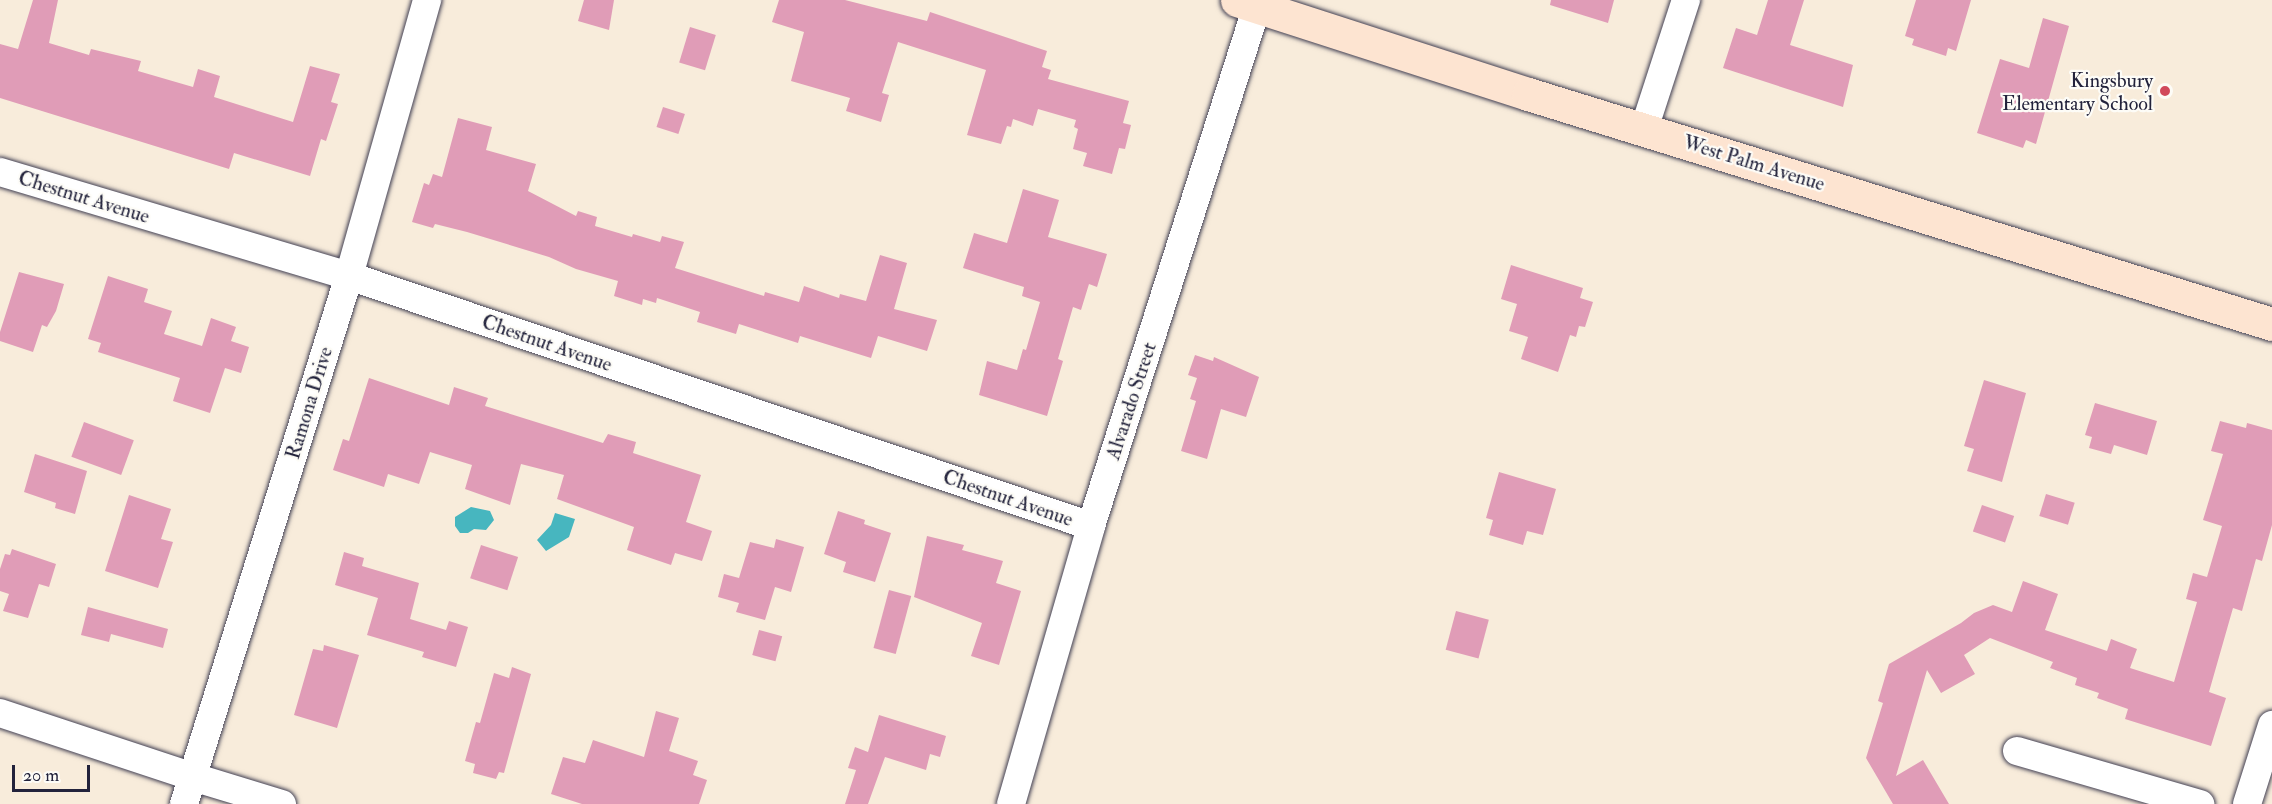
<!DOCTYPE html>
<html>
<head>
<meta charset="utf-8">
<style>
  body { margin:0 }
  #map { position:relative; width:2272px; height:804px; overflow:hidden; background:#f8ecdb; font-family:"IM FELL Double Pica",serif }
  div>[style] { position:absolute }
  .water>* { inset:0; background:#47b6bf }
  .building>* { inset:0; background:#e09cb7; transform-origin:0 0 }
  .roads { filter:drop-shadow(0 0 2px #424053) drop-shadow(0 0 2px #424053) }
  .street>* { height:28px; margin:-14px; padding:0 14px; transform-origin:14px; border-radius:14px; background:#fff }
  .secondary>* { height:33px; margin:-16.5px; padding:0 16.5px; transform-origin:16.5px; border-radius:16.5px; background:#fde4d1 }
  .dots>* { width:16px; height:16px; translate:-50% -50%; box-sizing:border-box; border:3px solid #fdfcf7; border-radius:50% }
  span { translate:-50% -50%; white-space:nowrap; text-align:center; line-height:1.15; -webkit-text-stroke:4.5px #fdfcf7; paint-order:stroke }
  .poi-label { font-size:20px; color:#22223b }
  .right { translate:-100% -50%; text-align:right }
  .street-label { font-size:20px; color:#22223b }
  .scale { position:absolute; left:12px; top:765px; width:78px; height:27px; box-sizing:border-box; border:3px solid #22223b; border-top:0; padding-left:8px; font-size:18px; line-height:21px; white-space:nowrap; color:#22223b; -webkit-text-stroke:4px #fdfcf7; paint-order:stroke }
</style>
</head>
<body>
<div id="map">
  <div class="water">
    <i style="clip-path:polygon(471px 507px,490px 511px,494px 520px,486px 530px,474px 529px,468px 533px,460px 533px,455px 526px,455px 517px)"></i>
    <i style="clip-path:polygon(555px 513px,575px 519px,569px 537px,546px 551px,537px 540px,551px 525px)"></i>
  </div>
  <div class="building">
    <i style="clip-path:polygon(33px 0,58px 0,49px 43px,89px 55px,91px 49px,141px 61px,138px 71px,193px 87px,198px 69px,220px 76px,214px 97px,293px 122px,310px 66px,340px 74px,331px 102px,338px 104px,326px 141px,321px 139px,310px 176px,234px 153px,229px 169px,0 98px,0 44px,18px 49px)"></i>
    <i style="clip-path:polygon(584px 0,614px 0,609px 30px,578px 21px)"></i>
    <i style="clip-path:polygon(779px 0,845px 0,927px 21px,930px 12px,1047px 51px,1042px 67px,1051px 70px,1048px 79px,1129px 101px,1123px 123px,1131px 125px,1125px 149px,1119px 148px,1112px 174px,1083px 166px,1087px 153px,1073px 149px,1078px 129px,1074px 127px,1076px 120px,1038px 109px,1033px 126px,1013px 119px,1011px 127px,1007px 126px,1001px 144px,967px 135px,986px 70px,898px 42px,882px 93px,889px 95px,881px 122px,846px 111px,850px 98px,791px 81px,804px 32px,772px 22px)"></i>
    <i style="clip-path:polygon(1551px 0,1614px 0,1608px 23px,1550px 5px)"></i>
    <i style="clip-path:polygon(1768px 0,1804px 0,1790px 45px,1853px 65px,1843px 107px,1723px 68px,1736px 28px,1757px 35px)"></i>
    <i style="clip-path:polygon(1916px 0,1971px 0,1956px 51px,1948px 48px,1946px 56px,1912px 45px,1914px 39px,1905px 36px)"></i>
    <i style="clip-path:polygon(2043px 18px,2069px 26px,2036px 144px,2026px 140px,2023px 148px,1977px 133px,2000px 59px,2029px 68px)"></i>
    <i style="left:690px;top:27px;width:27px;height:37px;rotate:17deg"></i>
    <i style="left:663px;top:107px;width:23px;height:21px;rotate:18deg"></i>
    <i style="clip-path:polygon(458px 118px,492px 127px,486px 150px,536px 164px,528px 191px,576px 216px,578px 211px,597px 217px,595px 226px,632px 237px,633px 234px,660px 242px,662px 236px,684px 242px,675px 268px,764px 296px,765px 292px,799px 302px,804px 286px,839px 298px,840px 294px,866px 301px,880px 255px,907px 263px,894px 309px,937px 320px,927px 351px,878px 336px,871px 358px,800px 336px,798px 343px,739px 324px,736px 334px,697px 322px,700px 312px,657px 298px,656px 303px,643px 299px,642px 305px,614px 296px,618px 281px,576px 269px,549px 257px,467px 232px,435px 224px,433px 228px,412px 222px,424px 183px,429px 185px,433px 174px,442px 177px)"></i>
    <i style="clip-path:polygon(1023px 189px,1059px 200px,1048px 237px,1107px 254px,1097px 287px,1089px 284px,1081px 310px,1073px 307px,1058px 359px,1063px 361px,1047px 416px,979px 395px,987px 361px,1017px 370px,1023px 349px,1026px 350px,1040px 302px,1022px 296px,1024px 287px,963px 268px,974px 233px,1007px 243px)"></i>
    <i style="clip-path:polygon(1511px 265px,1583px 288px,1580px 298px,1593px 302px,1585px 327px,1579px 326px,1576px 337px,1570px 335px,1558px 372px,1521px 359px,1528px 337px,1509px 331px,1517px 304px,1501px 299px)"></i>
    <i style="clip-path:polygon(19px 272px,64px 284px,56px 311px,47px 327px,42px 325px,33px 352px,0 341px,0 332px)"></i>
    <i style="clip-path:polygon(108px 276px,148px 289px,144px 302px,172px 311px,164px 334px,202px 346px,211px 318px,236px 327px,231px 341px,249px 347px,241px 373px,225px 368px,210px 413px,173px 401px,180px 378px,98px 352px,101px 343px,88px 339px)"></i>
    <i style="clip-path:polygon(1195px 355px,1213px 361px,1214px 357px,1259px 377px,1246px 417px,1221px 409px,1207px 459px,1181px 451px,1196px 401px,1190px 399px,1197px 378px,1188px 375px)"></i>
    <i style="clip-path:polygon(369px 378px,449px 405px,454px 387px,488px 398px,485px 406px,603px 443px,608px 434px,636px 442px,633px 453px,701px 475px,686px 522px,712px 531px,702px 561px,675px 553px,671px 565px,627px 550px,634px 527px,557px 499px,564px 475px,521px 464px,510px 505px,465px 489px,472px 465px,430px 452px,419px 484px,388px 474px,384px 487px,333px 470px,343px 439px,349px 441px)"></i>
    <i style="clip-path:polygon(1984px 380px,2026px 393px,2002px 482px,1967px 471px,1974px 449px,1964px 446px)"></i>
    <i style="clip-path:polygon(2095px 403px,2157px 421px,2147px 455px,2114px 445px,2111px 454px,2089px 448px,2092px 437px,2085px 435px)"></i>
    <i style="clip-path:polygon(2220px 421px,2246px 428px,2247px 423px,2272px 430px,2272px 525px,2262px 561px,2256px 559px,2242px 611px,2233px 608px,2209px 692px,2226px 698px,2211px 746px,2125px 719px,2128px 709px,2097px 698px,2099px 693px,2075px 685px,2077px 678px,2050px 668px,2053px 662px,1990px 638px,1964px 655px,1975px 674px,1941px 693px,1927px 670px,1896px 776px,1923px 760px,1949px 804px,1893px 804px,1866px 758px,1883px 703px,1878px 701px,1889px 664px,1961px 623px,1974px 613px,1993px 605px,2012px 612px,2023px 581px,2058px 594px,2045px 630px,2107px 651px,2111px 639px,2137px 649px,2130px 668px,2174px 682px,2197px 602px,2186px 599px,2193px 573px,2207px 577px,2222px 526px,2203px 520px,2223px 454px,2211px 451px)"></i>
    <i style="left:84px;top:422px;width:53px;height:37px;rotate:20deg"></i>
    <i style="clip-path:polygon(35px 454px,87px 471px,75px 514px,55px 508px,56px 503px,24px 492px)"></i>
    <i style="clip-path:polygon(1499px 472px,1556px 489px,1543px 535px,1527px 531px,1523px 545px,1489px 535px,1493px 520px,1486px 518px)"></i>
    <i style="left:2046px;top:494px;width:30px;height:23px;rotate:17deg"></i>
    <i style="clip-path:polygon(129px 495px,171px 509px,161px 539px,173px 542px,158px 588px,105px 571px)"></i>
    <i style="left:1982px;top:505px;width:34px;height:28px;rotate:19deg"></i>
    <i style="clip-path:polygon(838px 511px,865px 520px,864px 524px,891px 533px,875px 582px,843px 572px,846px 562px,824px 554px)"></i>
    <i style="clip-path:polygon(927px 536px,964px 545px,962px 550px,1003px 561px,996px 583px,1021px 591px,999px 665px,971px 656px,982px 623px,914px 597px)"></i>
    <i style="clip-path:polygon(776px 539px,804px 547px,791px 592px,775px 587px,765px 620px,736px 612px,739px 603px,718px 597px,724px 574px,739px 578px,750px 542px,774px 548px)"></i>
    <i style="left:481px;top:545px;width:39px;height:35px;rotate:18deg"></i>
    <i style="clip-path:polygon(12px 549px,56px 564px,49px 587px,39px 584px,28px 618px,3px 611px,9px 594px,0 591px,0 569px,5px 554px,10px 555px)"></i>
    <i style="clip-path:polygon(344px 552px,364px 558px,362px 566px,419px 583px,410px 619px,446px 630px,449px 621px,468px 627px,456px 667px,422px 657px,424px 652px,367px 635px,378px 598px,335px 585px)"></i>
    <i style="left:889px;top:590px;width:23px;height:60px;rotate:15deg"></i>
    <i style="clip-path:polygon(88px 607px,168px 629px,163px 648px,111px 634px,109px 642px,81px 635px)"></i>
    <i style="left:1456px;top:611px;width:34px;height:40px;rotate:15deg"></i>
    <i style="left:759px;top:630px;width:24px;height:26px;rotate:15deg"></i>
    <i style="clip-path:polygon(324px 645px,359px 655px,337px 728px,294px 715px,313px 649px,323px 651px)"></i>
    <i style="clip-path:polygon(512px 667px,531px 674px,504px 773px,499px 772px,496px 779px,473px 773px,475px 764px,465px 761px,476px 722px,480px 723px,494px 673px,509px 678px)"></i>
    <i style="clip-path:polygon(656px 711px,679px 718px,669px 751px,698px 761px,693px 775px,707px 780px,699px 804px,582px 804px,551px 794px,563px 757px,585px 763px,593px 740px,644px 757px)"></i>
    <i style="clip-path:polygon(879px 715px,946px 736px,940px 757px,930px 754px,926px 770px,885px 757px,868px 804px,845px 804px,856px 770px,848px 768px,855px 747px,868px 752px)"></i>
  </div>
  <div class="roads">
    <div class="street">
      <i style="left:1644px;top:129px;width:136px;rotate:-72deg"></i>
      <i style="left:0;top:172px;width:364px;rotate:16.6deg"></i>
      <i style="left:349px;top:276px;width:783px;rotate:18.62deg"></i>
      <i style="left:0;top:713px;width:203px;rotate:18.3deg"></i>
      <i style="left:193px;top:777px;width:93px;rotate:16.9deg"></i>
      <i style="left:2017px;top:751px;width:191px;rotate:16.2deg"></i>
      <i style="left:184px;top:804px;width:553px;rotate:-72.65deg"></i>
      <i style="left:349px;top:276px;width:287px;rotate:-74.2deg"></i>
      <i style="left:1011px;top:804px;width:289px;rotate:-73.9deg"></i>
      <i style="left:1091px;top:526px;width:552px;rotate:-72.29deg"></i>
      <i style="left:2247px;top:804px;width:83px;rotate:-72.4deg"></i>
    </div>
    <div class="secondary">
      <i style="left:1237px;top:0;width:306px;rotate:17.9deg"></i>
      <i style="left:1528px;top:94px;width:779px;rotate:17.18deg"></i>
    </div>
  </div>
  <div class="dots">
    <i style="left:2165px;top:91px;background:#d1495b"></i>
  </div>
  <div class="poi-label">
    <span class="right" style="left:2153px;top:92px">Kingsbury<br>Elementary School</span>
  </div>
  <div class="street-label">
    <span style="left:1754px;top:163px;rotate:17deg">West Palm Avenue</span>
    <span style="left:84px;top:197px;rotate:17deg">Chestnut Avenue</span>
    <span style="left:547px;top:343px;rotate:19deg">Chestnut Avenue</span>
    <span style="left:1131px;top:401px;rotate:-72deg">Alvarado Street</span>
    <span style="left:309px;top:403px;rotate:-73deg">Ramona Drive</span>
    <span style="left:1008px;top:498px;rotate:19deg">Chestnut Avenue</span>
  </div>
  <div class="scale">20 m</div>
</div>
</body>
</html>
